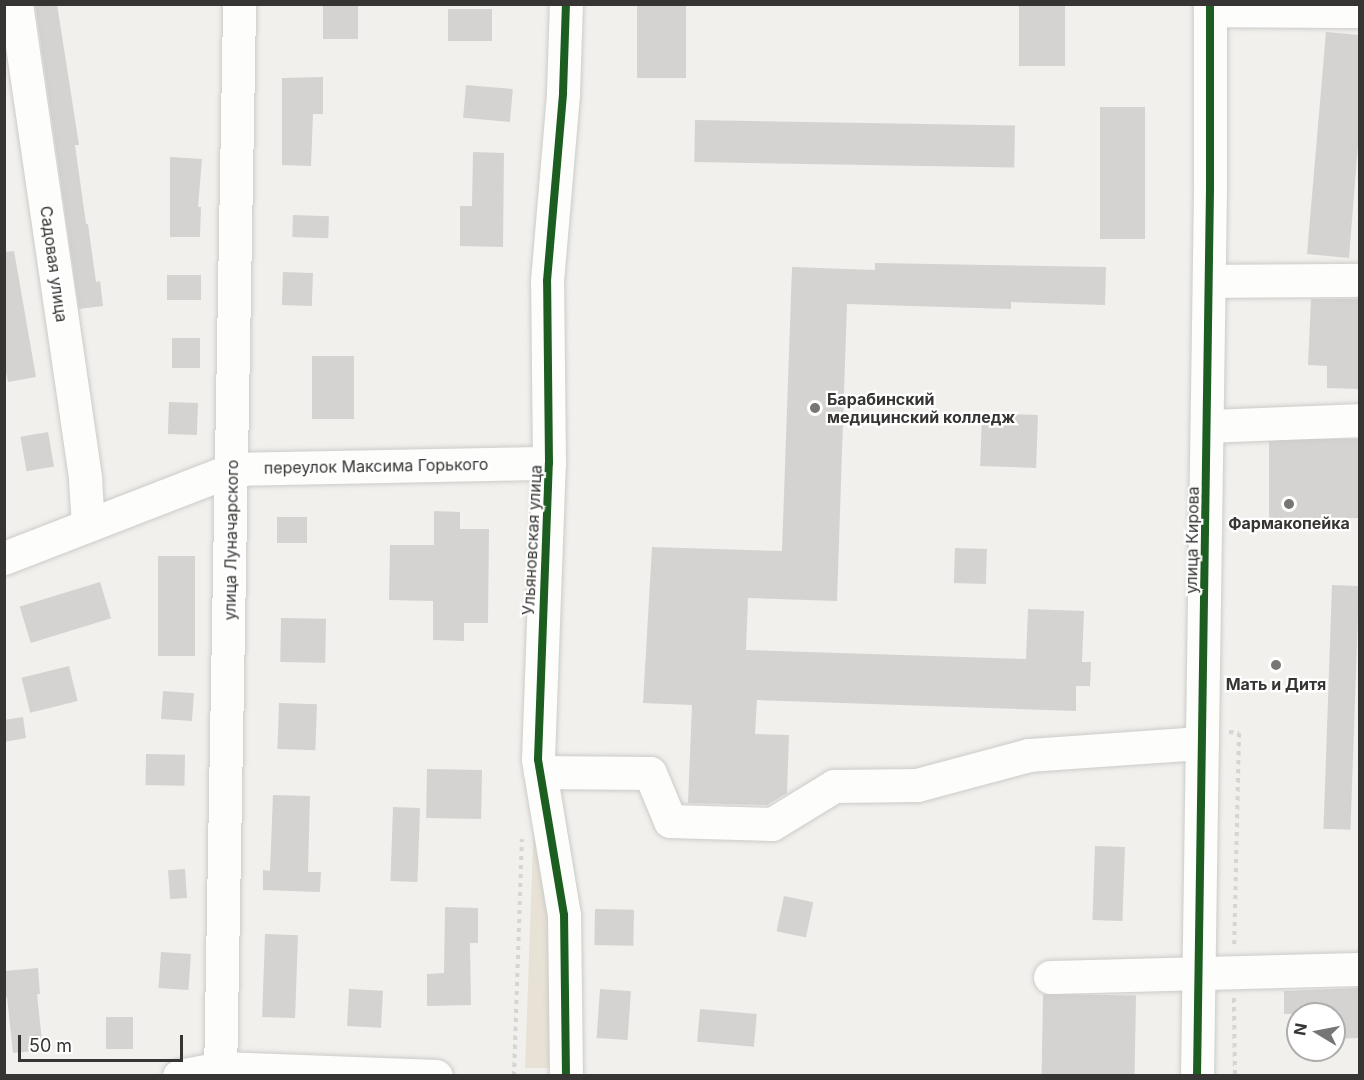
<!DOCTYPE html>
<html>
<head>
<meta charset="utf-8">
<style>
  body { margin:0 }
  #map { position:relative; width:1364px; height:1080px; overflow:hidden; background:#f2f0ed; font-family:Inter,sans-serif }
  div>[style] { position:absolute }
  .green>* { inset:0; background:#e7e2d5 }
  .building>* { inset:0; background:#d4d3d1; transform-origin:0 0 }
  .path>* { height:4px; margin-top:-2px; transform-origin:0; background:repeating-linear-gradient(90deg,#d5d5d4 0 4.5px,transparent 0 9px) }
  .roads { filter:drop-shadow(0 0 2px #cccbc8) drop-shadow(0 0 2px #cccbc8) }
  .minor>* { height:33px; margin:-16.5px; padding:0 16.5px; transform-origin:16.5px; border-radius:16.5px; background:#fdfdfc }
  .major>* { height:33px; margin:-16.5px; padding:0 16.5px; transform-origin:16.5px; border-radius:16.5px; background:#fdfdfc }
  .cycleway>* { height:8px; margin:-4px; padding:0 4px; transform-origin:4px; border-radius:4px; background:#1b5e20 }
  .dots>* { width:16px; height:16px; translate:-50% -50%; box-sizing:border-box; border:3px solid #fff; border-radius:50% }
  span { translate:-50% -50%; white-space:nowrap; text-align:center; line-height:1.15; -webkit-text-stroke:4.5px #fff; paint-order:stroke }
  .street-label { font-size:16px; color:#363533 }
  .poi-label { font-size:16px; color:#363533; font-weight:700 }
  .left { translate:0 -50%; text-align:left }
  .frame { position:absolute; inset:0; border:6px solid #363533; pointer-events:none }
  .north { position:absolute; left:1286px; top:1002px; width:60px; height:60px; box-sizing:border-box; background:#fff; border:2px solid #afaead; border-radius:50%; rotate:280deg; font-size:16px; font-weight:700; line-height:24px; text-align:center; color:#363533 }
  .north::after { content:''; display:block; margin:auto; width:21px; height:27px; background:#787674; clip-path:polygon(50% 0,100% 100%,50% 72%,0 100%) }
  .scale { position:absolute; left:18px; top:1035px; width:165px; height:27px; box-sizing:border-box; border:3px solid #363533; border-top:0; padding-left:8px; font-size:18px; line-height:21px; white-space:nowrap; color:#363533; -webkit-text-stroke:4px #fff; paint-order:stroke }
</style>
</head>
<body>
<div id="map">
  <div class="green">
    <i style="clip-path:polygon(534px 817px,556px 915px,556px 1068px,525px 1068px)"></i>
  </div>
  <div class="building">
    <i style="clip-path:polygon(35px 4px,57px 4px,79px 145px,75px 145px,86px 224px,88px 224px,96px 282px,100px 281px,103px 306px,79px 309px)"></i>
    <i style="left:323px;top:4px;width:35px;height:35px"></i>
    <i style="left:637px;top:4px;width:49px;height:74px"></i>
    <i style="left:1019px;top:4px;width:46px;height:62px"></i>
    <i style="left:492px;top:9px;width:32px;height:44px;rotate:90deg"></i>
    <i style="clip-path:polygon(1326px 32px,1359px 35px,1359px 132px,1349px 258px,1307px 254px)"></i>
    <i style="clip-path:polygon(323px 77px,323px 114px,313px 114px,311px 166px,282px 165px,282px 78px)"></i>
    <i style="left:466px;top:85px;width:47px;height:33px;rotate:5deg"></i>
    <i style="left:1100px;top:107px;width:45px;height:132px"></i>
    <i style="left:695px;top:120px;width:320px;height:42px;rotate:1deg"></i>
    <i style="clip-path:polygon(473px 152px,504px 153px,503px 247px,460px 246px,460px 206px,472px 206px)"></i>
    <i style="clip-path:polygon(170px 157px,202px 159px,198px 207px,201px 207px,200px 237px,170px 237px)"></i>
    <i style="left:293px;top:215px;width:36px;height:22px;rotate:2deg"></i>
    <i style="clip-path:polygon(14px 251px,36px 377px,8px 382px,4px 362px,4px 252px)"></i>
    <i style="clip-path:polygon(875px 263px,1106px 267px,1105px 305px,1011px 302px,1011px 309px,847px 304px,837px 601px,748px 598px,746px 650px,1026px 659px,1028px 609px,1084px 611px,1082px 662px,1091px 662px,1090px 686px,1076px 686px,1076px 711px,757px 700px,755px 734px,789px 735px,787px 793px,767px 805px,688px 803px,692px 705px,643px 703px,652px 547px,782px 551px,792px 267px,875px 270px)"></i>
    <i style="left:283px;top:272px;width:30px;height:33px;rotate:2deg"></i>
    <i style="left:167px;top:275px;width:34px;height:25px"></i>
    <i style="clip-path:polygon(1311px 299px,1359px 299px,1359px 389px,1327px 388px,1327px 366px,1308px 365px)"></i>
    <i style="left:172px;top:338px;width:28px;height:30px"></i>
    <i style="left:312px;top:356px;width:42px;height:63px"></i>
    <i style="left:169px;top:402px;width:29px;height:32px;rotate:2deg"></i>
    <i style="left:982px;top:413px;width:56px;height:53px;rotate:2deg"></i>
    <i style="left:48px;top:432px;width:35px;height:28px;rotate:80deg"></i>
    <i style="left:1359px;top:439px;width:79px;height:90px;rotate:90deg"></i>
    <i style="clip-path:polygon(434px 511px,460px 512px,460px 529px,489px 529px,488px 623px,464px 623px,464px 641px,433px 640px,433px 601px,389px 600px,390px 545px,434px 545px)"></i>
    <i style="left:277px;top:517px;width:30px;height:26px"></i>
    <i style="left:955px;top:548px;width:32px;height:35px;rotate:2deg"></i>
    <i style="left:158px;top:556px;width:37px;height:100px"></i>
    <i style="left:100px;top:582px;width:38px;height:84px;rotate:73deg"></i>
    <i style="left:1332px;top:585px;width:27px;height:244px;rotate:2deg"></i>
    <i style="left:281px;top:618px;width:45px;height:44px;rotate:1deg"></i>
    <i style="left:69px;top:666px;width:36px;height:49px;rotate:76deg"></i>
    <i style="left:163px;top:691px;width:31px;height:28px;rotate:4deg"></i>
    <i style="left:279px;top:703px;width:38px;height:46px;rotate:2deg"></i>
    <i style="clip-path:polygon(23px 717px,26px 738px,4px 742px,4px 720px)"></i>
    <i style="left:146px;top:754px;width:39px;height:31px;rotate:1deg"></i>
    <i style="left:427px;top:769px;width:55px;height:49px;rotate:1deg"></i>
    <i style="clip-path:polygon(273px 795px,310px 796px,308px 872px,321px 872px,320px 892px,263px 890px,263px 870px,270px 871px)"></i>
    <i style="left:393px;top:807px;width:27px;height:74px;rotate:2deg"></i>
    <i style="left:1095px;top:846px;width:30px;height:74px;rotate:2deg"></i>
    <i style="left:185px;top:869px;width:29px;height:17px;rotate:86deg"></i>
    <i style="left:784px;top:896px;width:30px;height:36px;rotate:12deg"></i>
    <i style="clip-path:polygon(445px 907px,478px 908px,478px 943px,470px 943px,471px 1005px,427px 1006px,427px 974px,444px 973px)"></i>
    <i style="left:595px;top:909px;width:39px;height:36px;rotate:1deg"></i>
    <i style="left:265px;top:934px;width:33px;height:83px;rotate:2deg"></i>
    <i style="left:161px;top:952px;width:30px;height:36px;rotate:4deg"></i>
    <i style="clip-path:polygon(38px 968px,40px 994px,37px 994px,43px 1050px,13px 1053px,7px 997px,4px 997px,4px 971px)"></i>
    <i style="clip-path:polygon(1359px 988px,1359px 1038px,1334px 1039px,1334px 1014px,1284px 1014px,1284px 991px)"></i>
    <i style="left:349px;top:989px;width:34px;height:37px;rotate:3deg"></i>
    <i style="left:600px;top:989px;width:31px;height:49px;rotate:4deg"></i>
    <i style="left:1043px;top:994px;width:93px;height:82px;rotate:1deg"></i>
    <i style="left:700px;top:1009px;width:57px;height:33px;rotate:5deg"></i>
    <i style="left:106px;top:1017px;width:27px;height:32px"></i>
  </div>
  <div class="path">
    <i style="left:1229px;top:732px;width:10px;rotate:6deg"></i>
    <i style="left:1239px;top:733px;width:213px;rotate:91.3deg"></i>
    <i style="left:1234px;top:998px;width:78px;rotate:89.3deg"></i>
    <i style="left:514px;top:1076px;width:237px;rotate:-88.1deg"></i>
  </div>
  <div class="roads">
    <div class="minor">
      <i style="left:16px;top:4px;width:480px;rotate:81.7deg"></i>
      <i style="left:85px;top:479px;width:46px;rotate:86.3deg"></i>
      <i style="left:1210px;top:10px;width:150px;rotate:0.4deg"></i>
      <i style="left:1209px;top:281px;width:151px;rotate:-0.4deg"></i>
      <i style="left:1207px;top:426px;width:153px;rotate:-2.2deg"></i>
      <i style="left:4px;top:558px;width:246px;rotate:-21.2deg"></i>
      <i style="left:233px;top:469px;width:316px;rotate:-1.1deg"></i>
      <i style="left:540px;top:772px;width:110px;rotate:0.5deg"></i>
      <i style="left:650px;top:773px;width:52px;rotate:67.4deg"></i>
      <i style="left:670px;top:821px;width:102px;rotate:1.7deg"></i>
      <i style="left:772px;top:824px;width:73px;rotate:-31.5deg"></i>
      <i style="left:834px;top:786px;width:83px;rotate:-0.7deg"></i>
      <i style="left:917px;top:785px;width:116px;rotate:-15deg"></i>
      <i style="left:1029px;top:755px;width:173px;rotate:-4deg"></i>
      <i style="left:1050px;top:977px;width:310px;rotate:-1.5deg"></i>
      <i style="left:179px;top:1076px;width:43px;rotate:-10.8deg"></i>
      <i style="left:221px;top:1068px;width:215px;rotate:2.1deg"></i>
      <i style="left:566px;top:1076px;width:161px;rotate:-90.7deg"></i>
      <i style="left:564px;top:915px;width:158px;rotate:-99.5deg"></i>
      <i style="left:538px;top:759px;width:296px;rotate:-87.9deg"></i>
      <i style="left:549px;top:463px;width:182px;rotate:-90.6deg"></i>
      <i style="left:547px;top:281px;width:189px;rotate:-85.1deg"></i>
      <i style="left:563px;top:93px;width:89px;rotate:-88.1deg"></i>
      <i style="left:1197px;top:1076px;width:890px;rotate:-89.16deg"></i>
      <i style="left:1210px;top:186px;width:182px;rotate:-90deg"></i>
    </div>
    <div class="major">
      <i style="left:220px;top:1076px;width:1072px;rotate:-88.98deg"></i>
    </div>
  </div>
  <div class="cycleway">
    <i style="left:566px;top:1076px;width:161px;rotate:-90.7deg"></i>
    <i style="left:564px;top:915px;width:158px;rotate:-99.5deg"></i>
    <i style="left:538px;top:759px;width:296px;rotate:-87.9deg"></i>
    <i style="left:549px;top:463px;width:182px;rotate:-90.6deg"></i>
    <i style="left:547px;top:281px;width:189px;rotate:-85.1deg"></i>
    <i style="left:563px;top:93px;width:89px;rotate:-88.1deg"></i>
    <i style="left:1197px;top:1076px;width:890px;rotate:-89.16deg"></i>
    <i style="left:1210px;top:186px;width:182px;rotate:-90deg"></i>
  </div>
  <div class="dots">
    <i style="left:815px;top:408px;background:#787674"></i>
    <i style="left:1289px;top:504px;background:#787674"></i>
    <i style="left:1276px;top:665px;background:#787674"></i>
  </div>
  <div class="street-label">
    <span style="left:54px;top:264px;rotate:82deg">Садовая улица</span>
    <span style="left:376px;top:466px;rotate:-1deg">переулок Максима Горького</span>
    <span style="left:231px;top:540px;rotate:-89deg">улица Луначарского</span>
    <span style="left:532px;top:540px;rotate:-87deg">Ульяновская улица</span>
    <span style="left:1192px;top:540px;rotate:-89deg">улица Кирова</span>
  </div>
  <div class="poi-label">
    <span class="left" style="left:827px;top:408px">Барабинский<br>медицинский колледж</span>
    <span style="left:1289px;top:523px">Фармакопейка</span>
    <span style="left:1276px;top:684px">Мать и Дитя</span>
  </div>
  <div class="frame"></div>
  <div class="north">N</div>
  <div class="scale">50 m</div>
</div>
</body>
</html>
